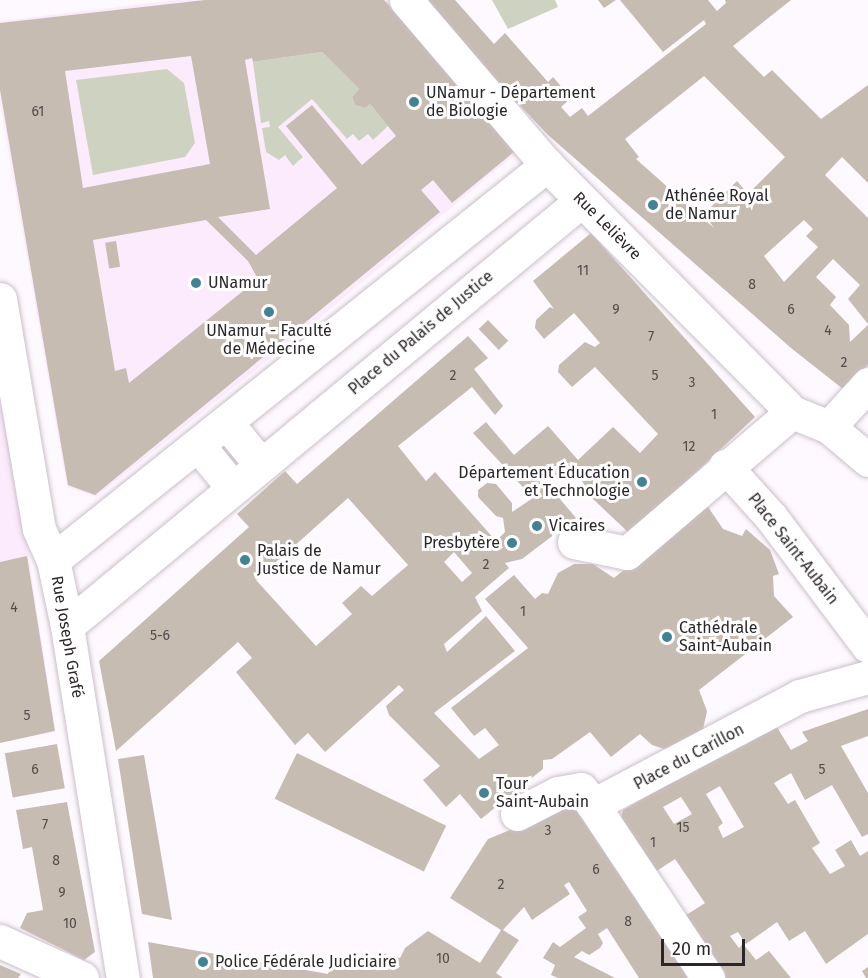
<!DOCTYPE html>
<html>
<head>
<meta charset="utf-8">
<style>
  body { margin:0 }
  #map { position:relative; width:868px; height:978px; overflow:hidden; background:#fef9fe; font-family:"Fira Sans",sans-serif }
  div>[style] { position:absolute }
  .education>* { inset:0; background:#fcebfc }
  .green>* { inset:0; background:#ced3c1 }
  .building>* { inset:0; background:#c7bcb1; transform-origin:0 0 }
  .roads { filter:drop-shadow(0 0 2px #cabfc9) drop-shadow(0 0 2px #cabfc9) }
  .minor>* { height:33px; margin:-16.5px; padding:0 16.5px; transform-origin:16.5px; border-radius:16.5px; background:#fff }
  .dots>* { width:16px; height:16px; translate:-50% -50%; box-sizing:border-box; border:3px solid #fff; border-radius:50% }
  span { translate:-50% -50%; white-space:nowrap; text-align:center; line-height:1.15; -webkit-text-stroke:6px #fff; paint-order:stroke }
  .number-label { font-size:14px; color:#524c4c }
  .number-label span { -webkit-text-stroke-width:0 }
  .poi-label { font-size:16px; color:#2b262a }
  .left { translate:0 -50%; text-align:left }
  .right { translate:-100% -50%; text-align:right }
  .street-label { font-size:16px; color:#2b262a }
  .scale { position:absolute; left:661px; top:939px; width:84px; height:27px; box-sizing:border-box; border:3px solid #2b262a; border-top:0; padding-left:8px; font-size:18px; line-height:21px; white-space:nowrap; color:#2b262a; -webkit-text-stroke:4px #fff; paint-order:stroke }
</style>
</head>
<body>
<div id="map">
  <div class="education">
    <i style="clip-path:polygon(177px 0,387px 0,444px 52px,519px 151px,292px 341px,96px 497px,67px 487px,0 103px,0 21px)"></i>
    <i style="clip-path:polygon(0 373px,49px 689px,0 700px)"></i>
  </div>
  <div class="green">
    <i style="clip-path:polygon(492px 0,555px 0,558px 7px,508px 29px)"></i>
    <i style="clip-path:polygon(322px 52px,359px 89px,352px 97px,355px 105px,365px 108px,370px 104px,388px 126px,373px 140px,368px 134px,359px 141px,353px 134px,347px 139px,312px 99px,278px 127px,303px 157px,293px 166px,285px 155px,279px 160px,266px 152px,262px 128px,270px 127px,269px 121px,261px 123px,253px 62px)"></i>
    <i style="clip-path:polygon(167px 69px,184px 83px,195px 143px,185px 157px,93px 175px,76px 80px)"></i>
  </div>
  <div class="building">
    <i style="clip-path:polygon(evenodd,205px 0,384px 0,431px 49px,515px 151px,452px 203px,433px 180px,421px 190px,440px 212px,95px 495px,68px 485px,0 90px,0 23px,205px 0,322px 52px,359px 89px,352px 97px,355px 105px,365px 108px,370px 104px,396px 136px,362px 165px,312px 105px,286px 126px,337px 188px,256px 255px,218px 217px,270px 209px,245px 60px,252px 58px,253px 62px,322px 52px,205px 0,191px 56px,210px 164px,83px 188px,65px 71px,191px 56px,205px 0,206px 220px,248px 261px,258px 279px,129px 383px,126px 368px,115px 371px,93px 240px,206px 220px)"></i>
    <i style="clip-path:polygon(evenodd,427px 0,455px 0,494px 44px,505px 33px,548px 82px,553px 77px,571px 98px,561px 107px,570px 117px,582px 108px,588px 116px,706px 24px,704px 20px,663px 52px,620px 0,708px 0,717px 11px,726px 3px,725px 0,791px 0,733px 46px,764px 77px,772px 70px,821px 119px,868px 85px,868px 183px,842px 157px,825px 175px,868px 218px,868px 324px,848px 299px,860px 285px,833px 259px,816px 277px,836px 297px,830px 305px,849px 325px,850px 342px,868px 325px,868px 365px,843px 389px,791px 348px,548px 135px,491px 75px,427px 0,704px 76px,785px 157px,748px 194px,737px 181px,704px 214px,714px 228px,636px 159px,639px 157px,625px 139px,704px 76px,427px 0,804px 220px,813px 229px,806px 236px,818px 247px,784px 282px,764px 256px,804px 220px)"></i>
    <i style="clip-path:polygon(598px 0,616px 0,604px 8px)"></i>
    <i style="clip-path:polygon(evenodd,591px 233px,755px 417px,630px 534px,593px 499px,579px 476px,582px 473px,573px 464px,543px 490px,554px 492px,576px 518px,522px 559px,505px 563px,509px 568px,475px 597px,482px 611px,444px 644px,447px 652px,486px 616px,515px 651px,434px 713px,479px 759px,499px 745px,485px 728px,474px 736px,451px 708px,528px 648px,485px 599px,514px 575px,535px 599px,542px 593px,548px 594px,558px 573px,574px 564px,593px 564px,614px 578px,706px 504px,723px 529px,742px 536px,746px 529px,770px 550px,779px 574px,773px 576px,774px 596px,793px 617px,699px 690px,707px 711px,702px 734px,671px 751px,652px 745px,640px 734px,611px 757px,590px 732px,552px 759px,543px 760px,543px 769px,481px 819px,460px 794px,446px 807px,423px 780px,440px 766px,389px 715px,386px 706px,404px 690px,399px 685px,325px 752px,308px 733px,295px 745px,236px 672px,252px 658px,238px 642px,116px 751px,99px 661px,249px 527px,237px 514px,285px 471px,297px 484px,468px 336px,488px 358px,474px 369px,503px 406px,495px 415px,472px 387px,398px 446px,426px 481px,435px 472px,496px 541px,505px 532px,503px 518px,496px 516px,478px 497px,478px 490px,487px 483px,496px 484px,512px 503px,512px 512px,533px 498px,473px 433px,486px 422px,514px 455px,548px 426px,578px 460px,613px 427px,640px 453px,658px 434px,595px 367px,572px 387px,558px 372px,559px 365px,585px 342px,595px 347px,600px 343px,574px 313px,544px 339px,535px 328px,536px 320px,550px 307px,554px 309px,533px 281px,591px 233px,348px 498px,408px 565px,372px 596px,361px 586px,342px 603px,352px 614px,316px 646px,256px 580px,348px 498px,591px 233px,454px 552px,472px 573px,462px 582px,444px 562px,454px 552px)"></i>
    <i style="left:116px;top:241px;width:26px;height:11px;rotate:81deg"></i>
    <i style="left:488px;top:320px;width:29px;height:13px;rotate:46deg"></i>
    <i style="clip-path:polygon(27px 556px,55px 731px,0 743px,0 562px)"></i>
    <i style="clip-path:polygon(evenodd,868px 709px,868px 736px,841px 746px,868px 793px,868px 834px,862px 837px,832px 785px,805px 800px,791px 773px,774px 783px,788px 804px,795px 800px,820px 843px,812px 848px,830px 874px,845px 866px,835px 850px,851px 840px,860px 856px,868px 851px,868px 934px,826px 964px,805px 931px,789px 941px,777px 922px,746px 944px,738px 932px,730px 936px,739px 948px,743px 944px,756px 960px,769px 951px,791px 978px,720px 978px,680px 919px,705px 903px,675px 859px,652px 874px,620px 822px,623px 810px,775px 724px,791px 750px,808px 741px,802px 732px,868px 709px,720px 786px,744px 827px,723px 838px,718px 827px,723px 823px,706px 794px,720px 786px,868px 709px,681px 797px,692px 814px,674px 824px,663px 807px,681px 797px)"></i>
    <i style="left:57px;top:744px;width:45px;height:53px;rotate:80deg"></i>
    <i style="left:297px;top:753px;width:166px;height:51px;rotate:26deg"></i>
    <i style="clip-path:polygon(144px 755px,162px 860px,172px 920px,142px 914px,118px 759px)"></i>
    <i style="clip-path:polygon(67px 802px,95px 952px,84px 960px,20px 928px,27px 913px,43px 910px,32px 847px,23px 849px,16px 810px)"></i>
    <i style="clip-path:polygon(578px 802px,688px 978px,639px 978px,607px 928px,598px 934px,603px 943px,600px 948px,589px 955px,582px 951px,574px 957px,615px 978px,558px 978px,551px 975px,555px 965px,543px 958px,553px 942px,560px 947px,586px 928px,578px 917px,587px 911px,569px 882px,564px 885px,570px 894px,532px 920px,524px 907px,503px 930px,519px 940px,496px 973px,503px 978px,153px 978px,148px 942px,328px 974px,330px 958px,381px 967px,384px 954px,400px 958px,405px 948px,428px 931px,480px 963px,501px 930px,450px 898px,488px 839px)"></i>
    <i style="clip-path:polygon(0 965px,21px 974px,18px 978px,0 978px)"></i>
    <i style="clip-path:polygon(868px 967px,868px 978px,866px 978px,862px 971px)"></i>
  </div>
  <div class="roads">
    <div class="minor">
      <i style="left:406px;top:0;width:217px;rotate:49.5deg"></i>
      <i style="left:547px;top:165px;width:348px;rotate:45.2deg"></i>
      <i style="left:792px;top:412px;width:40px;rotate:22deg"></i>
      <i style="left:829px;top:427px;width:51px;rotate:40.2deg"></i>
      <i style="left:0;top:299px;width:233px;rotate:80.4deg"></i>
      <i style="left:39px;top:529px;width:34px;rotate:66deg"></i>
      <i style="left:53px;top:560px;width:67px;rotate:78deg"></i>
      <i style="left:67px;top:626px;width:356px;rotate:81deg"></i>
      <i style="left:226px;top:422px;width:55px;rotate:50.9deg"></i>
      <i style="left:829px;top:427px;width:58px;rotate:-47.8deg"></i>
      <i style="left:198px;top:445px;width:55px;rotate:50.9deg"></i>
      <i style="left:725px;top:466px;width:69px;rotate:48deg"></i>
      <i style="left:771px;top:517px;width:161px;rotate:53.1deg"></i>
      <i style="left:574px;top:542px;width:54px;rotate:11.7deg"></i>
      <i style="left:627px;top:553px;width:217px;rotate:-40.5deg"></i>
      <i style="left:53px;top:560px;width:633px;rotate:-38.65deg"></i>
      <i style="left:67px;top:626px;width:667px;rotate:-39.59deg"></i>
      <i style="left:593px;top:805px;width:208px;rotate:56.4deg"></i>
      <i style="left:517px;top:814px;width:46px;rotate:-27.1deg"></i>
      <i style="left:558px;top:793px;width:23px;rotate:-10deg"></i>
      <i style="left:581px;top:789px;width:20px;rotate:53deg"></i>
      <i style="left:593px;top:805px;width:234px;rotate:-27.8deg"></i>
      <i style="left:800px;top:696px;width:71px;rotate:-15.6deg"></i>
      <i style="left:0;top:941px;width:90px;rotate:24.3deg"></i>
    </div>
  </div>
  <div class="dots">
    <i style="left:414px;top:102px;background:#418395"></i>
    <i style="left:653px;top:205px;background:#418395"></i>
    <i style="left:196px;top:283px;background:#418395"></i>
    <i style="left:269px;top:312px;background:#418395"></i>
    <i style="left:642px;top:482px;background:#418395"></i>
    <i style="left:537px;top:526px;background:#418395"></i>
    <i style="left:512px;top:543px;background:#418395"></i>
    <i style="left:245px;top:560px;background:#418395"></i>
    <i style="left:667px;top:637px;background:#418395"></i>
    <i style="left:484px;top:793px;background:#418395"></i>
    <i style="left:203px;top:962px;background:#418395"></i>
  </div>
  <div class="number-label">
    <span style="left:38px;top:112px">61</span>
    <span style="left:583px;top:271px">11</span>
    <span style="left:752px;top:285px">8</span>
    <span style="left:616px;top:310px">9</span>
    <span style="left:791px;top:310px">6</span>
    <span style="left:828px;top:331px">4</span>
    <span style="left:651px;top:337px">7</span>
    <span style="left:844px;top:363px">2</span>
    <span style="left:453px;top:376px">2</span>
    <span style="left:655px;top:376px">5</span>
    <span style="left:692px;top:383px">3</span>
    <span style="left:714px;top:415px">1</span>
    <span style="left:689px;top:447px">12</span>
    <span style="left:486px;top:565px">2</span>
    <span style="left:14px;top:608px">4</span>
    <span style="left:523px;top:612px">1</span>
    <span style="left:160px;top:636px">5-6</span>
    <span style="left:27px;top:716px">5</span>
    <span style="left:35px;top:770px">6</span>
    <span style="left:822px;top:770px">5</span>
    <span style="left:45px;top:825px">7</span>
    <span style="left:683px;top:828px">15</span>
    <span style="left:548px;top:831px">3</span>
    <span style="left:653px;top:843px">1</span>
    <span style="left:56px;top:861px">8</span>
    <span style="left:596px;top:870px">6</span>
    <span style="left:501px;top:885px">2</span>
    <span style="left:62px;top:893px">9</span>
    <span style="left:628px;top:922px">8</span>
    <span style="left:70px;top:924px">10</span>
    <span style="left:443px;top:959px">10</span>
  </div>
  <div class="poi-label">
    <span class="left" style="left:426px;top:102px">UNamur - Département<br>de Biologie</span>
    <span class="left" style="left:665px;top:205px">Athénée Royal<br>de Namur</span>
    <span class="left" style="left:208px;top:283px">UNamur</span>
    <span style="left:269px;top:340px">UNamur - Faculté<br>de Médecine</span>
    <span class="right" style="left:630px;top:482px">Département Éducation<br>et Technologie</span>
    <span class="left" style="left:549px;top:526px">Vicaires</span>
    <span class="right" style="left:500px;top:543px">Presbytère</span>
    <span class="left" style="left:257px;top:560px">Palais de<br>Justice de Namur</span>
    <span class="left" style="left:679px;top:637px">Cathédrale<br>Saint-Aubain</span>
    <span class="left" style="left:496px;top:793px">Tour<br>Saint-Aubain</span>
    <span class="left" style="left:215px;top:962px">Police Fédérale Judiciaire</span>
  </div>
  <div class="street-label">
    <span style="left:607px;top:226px;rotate:45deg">Rue Lelièvre</span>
    <span style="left:421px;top:333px;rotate:-40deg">Place du Palais de Justice</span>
    <span style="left:793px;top:549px;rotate:52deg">Place Saint-Aubain</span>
    <span style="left:67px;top:637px;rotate:80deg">Rue Joseph Grafé</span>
    <span style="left:689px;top:757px;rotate:-28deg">Place du Carillon</span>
  </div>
  <div class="scale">20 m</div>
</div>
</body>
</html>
